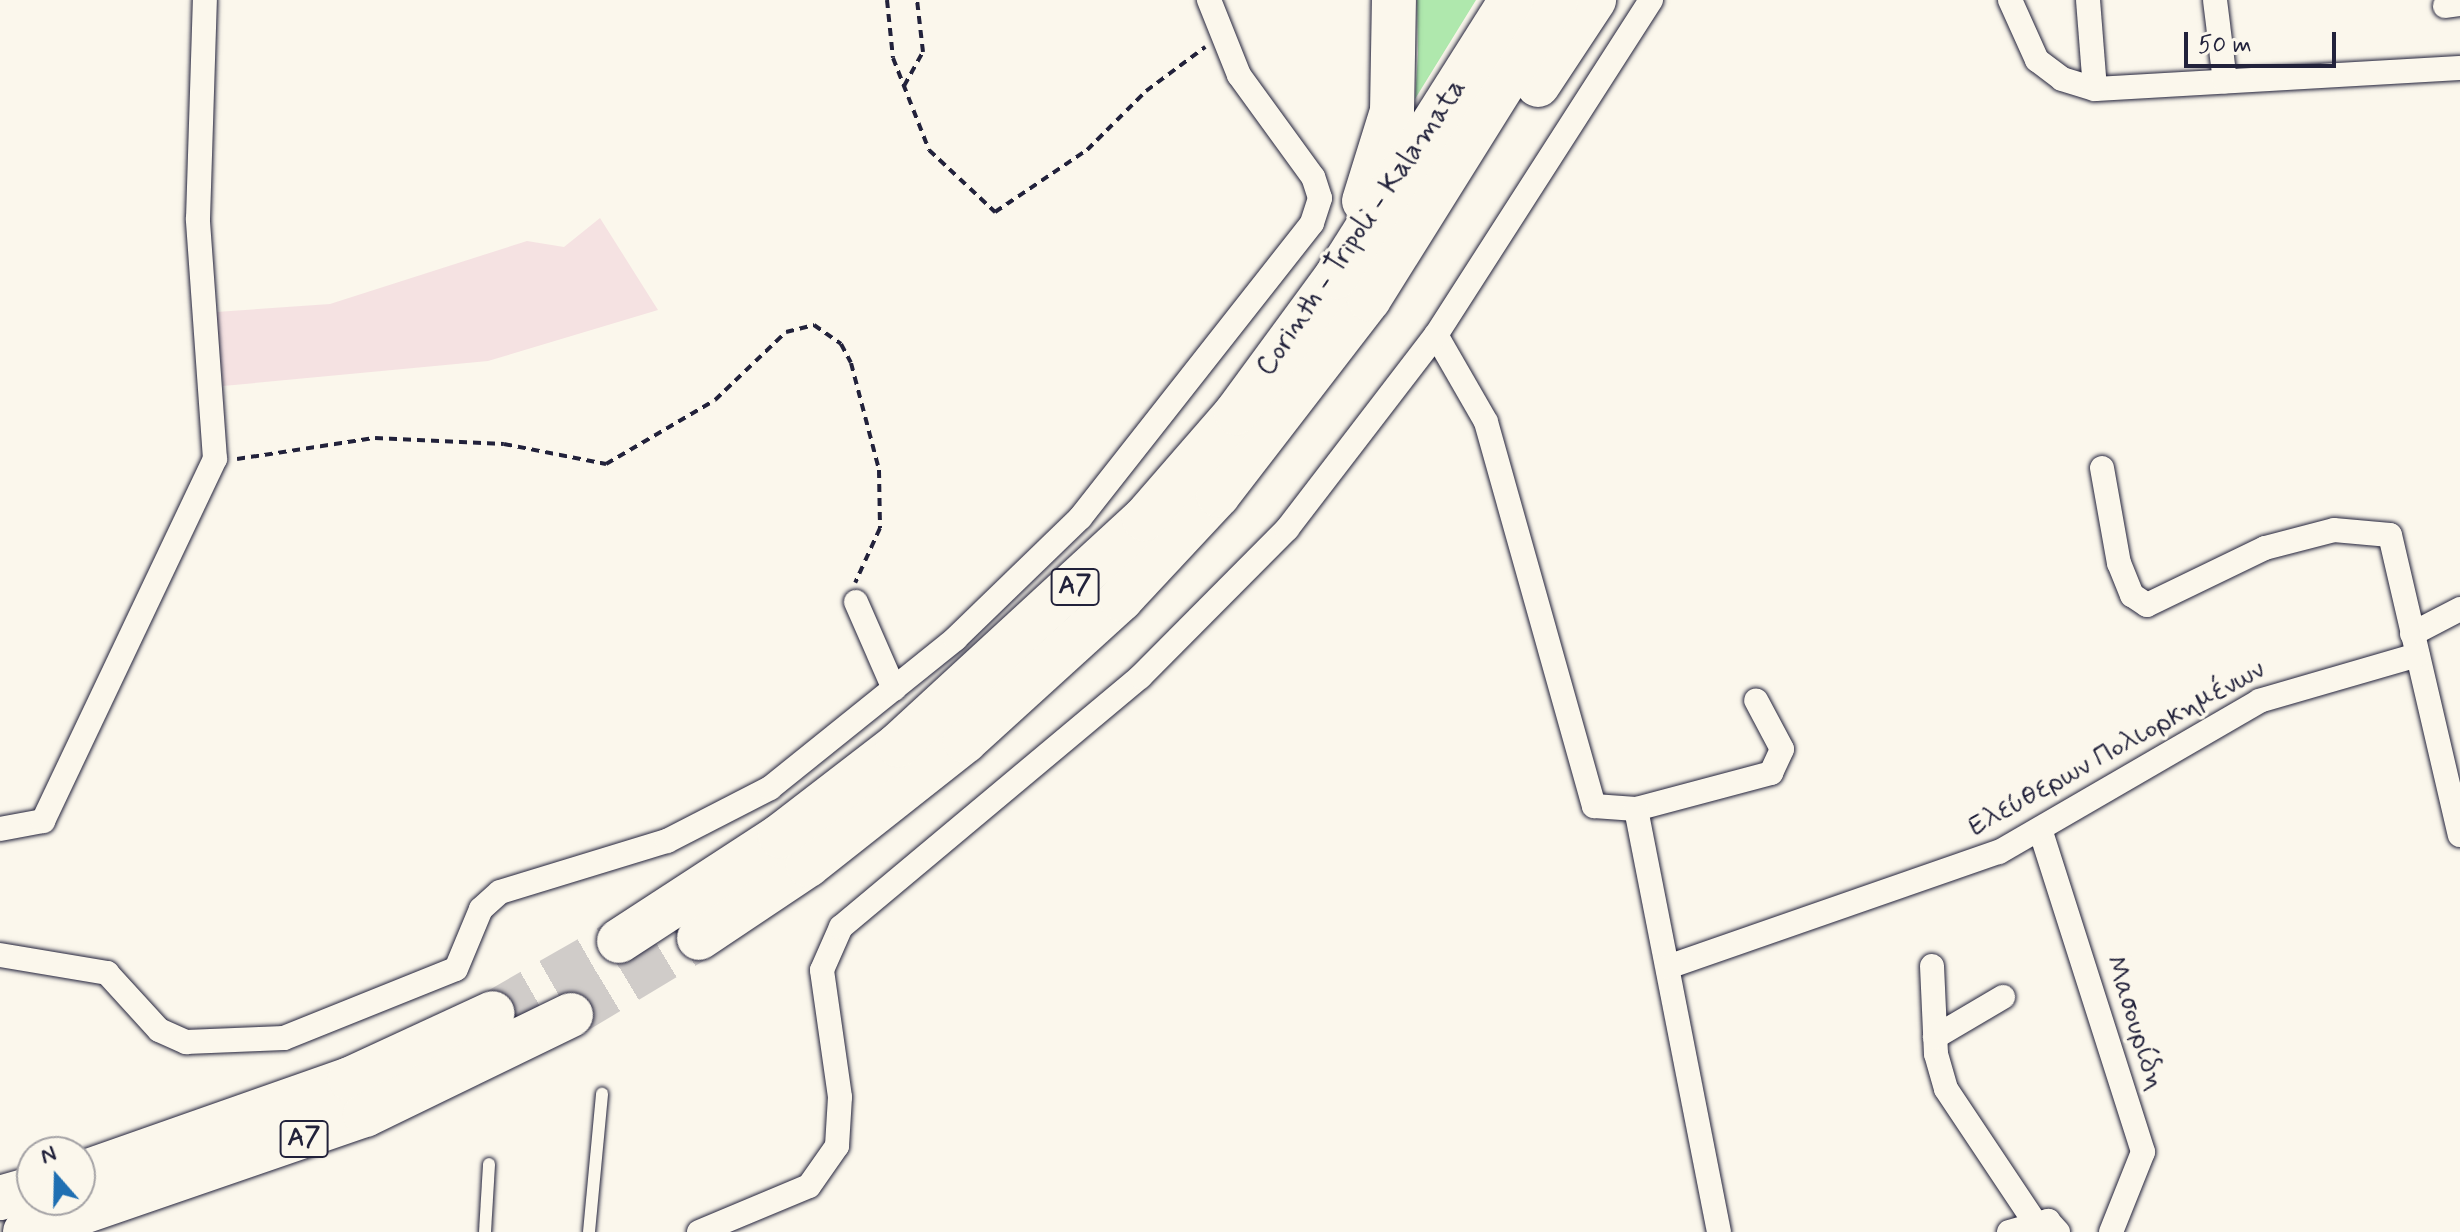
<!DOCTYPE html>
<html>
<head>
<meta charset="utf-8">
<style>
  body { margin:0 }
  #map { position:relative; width:2460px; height:1232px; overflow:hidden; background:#fbf7ec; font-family:Mynerve,sans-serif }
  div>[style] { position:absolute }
  .built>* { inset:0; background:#f5e2e2 }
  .green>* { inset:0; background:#afe8ad }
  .motorway-tunnel>* { height:44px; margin-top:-22px; transform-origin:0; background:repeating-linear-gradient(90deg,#d0ccc9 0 44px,transparent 0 66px) }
  .path>* { height:4px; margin-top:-2px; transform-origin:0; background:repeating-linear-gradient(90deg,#22223b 0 8px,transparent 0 14px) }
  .roads { filter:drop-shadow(0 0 2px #22223b) drop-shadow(0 0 2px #22223b) }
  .service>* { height:12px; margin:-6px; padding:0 6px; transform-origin:6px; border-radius:6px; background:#fbf7ec }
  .minor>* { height:24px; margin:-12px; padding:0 12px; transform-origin:12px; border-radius:12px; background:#fbf7ec }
  .motorway>* { height:44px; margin:-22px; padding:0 22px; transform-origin:22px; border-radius:22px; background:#fbf7ec }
  span { translate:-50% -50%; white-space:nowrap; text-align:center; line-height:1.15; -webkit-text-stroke:7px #fbf7ec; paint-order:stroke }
  .shield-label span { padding:2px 6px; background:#fbf7ec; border:2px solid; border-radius:6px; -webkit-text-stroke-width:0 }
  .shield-label { font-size:26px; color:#22223b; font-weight:700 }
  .street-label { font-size:28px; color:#22223b }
  .north { position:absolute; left:16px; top:1136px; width:80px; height:80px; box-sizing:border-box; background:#fbf7ec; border:2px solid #a4a2a5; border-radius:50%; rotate:340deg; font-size:22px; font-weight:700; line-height:32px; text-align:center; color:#22223b }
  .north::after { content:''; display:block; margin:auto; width:28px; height:36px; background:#1f6fb2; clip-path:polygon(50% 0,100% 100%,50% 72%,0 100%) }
  .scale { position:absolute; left:2184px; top:32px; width:152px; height:36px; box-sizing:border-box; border:4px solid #22223b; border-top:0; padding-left:10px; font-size:24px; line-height:28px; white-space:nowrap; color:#22223b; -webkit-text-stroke:6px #fbf7ec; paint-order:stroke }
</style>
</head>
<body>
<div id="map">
  <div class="built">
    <i style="clip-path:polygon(600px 218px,658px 310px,488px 361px,223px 386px,216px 312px,330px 304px,527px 241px,564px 247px)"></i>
  </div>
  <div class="green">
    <i style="clip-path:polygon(1417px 0,1476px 0,1415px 99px,1418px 54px)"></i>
  </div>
  <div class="motorway-tunnel">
    <i style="left:493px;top:1013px;width:145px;rotate:-29.7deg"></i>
    <i style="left:571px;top:1015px;width:149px;rotate:-31deg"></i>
  </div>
  <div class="path">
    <i style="left:887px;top:0;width:58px;rotate:84.1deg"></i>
    <i style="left:893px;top:58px;width:99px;rotate:68.6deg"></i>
    <i style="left:929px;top:150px;width:91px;rotate:43.2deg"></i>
    <i style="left:995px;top:212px;width:111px;rotate:-34deg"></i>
    <i style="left:1087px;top:150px;width:83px;rotate:-45deg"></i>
    <i style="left:1146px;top:91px;width:74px;rotate:-36.7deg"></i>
    <i style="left:904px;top:86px;width:39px;rotate:-61deg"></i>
    <i style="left:923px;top:52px;width:52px;rotate:-96.6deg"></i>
    <i style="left:237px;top:459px;width:140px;rotate:-8.7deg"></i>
    <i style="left:375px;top:438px;width:129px;rotate:2.7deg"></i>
    <i style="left:504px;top:444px;width:104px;rotate:11.1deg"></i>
    <i style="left:606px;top:464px;width:126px;rotate:-30.4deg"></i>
    <i style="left:715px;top:400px;width:98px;rotate:-43.8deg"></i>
    <i style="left:786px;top:332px;width:29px;rotate:-14deg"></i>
    <i style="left:814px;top:325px;width:33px;rotate:35deg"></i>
    <i style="left:841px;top:344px;width:21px;rotate:62deg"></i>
    <i style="left:851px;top:363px;width:111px;rotate:75.3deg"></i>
    <i style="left:879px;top:470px;width:58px;rotate:89deg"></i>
    <i style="left:880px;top:528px;width:60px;rotate:114.4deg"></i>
  </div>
  <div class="roads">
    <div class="service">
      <i style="left:485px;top:1232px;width:68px;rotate:-86.6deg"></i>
      <i style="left:589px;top:1232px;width:139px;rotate:-84.6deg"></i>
    </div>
    <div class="minor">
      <i style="left:2010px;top:0;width:66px;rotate:65.8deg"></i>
      <i style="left:2037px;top:60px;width:31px;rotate:37deg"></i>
      <i style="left:2062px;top:79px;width:34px;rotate:17deg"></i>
      <i style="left:2095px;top:89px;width:366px;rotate:-3.3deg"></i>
      <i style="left:2088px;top:0;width:89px;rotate:85.5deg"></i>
      <i style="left:2215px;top:0;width:82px;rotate:83deg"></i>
      <i style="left:2445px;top:6px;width:15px;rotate:-8deg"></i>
      <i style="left:1436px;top:335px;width:100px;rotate:60.1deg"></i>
      <i style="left:1486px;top:422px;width:399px;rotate:74.3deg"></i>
      <i style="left:1594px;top:806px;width:42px;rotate:4.1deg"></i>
      <i style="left:1636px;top:809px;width:140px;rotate:-14.9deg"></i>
      <i style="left:1771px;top:773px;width:26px;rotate:-65deg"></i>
      <i style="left:1782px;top:749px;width:55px;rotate:-118deg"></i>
      <i style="left:2102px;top:468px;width:97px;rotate:79.9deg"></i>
      <i style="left:2119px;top:563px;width:35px;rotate:68deg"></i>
      <i style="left:2132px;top:595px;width:18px;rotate:34deg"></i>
      <i style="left:2147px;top:605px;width:131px;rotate:-25.8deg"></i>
      <i style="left:2265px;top:548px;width:71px;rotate:-14.6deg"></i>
      <i style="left:2334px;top:530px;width:56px;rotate:5.1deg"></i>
      <i style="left:2390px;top:535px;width:308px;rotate:76.9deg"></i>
      <i style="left:856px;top:602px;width:95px;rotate:66.4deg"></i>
      <i style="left:2412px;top:634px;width:54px;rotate:-27.5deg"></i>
      <i style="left:1636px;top:809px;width:431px;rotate:78.9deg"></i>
      <i style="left:0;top:829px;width:44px;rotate:-10.5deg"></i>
      <i style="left:43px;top:821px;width:401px;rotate:-64.6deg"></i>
      <i style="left:215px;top:459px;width:241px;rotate:-94.1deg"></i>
      <i style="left:198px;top:219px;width:219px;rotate:-88.2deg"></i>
      <i style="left:2040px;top:829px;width:339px;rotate:72.3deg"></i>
      <i style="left:2143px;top:1152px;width:86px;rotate:111.8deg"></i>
      <i style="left:0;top:955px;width:109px;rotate:9.5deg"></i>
      <i style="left:107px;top:973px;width:77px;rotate:47.6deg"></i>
      <i style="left:159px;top:1030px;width:30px;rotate:24deg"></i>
      <i style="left:186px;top:1042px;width:98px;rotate:-2.3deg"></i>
      <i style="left:284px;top:1038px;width:185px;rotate:-21.9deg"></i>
      <i style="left:456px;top:969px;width:65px;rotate:-67.4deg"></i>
      <i style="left:481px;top:909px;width:25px;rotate:-42deg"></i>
      <i style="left:500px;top:892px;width:175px;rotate:-17deg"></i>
      <i style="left:667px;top:841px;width:116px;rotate:-27.2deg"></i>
      <i style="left:770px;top:788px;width:238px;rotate:-38.8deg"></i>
      <i style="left:955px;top:639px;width:174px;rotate:-44.1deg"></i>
      <i style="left:1080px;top:518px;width:375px;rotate:-51.8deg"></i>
      <i style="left:1312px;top:223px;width:26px;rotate:-72deg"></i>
      <i style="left:1320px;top:198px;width:22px;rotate:-108deg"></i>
      <i style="left:1313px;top:177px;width:126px;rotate:-126deg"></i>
      <i style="left:1239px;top:75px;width:81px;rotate:-111.8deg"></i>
      <i style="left:1932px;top:966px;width:88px;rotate:87.4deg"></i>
      <i style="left:1936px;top:1054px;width:36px;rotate:74deg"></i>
      <i style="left:1946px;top:1089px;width:162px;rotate:56.3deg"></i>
      <i style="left:1668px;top:967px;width:350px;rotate:-19.2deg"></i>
      <i style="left:1999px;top:852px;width:301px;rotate:-30.1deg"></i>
      <i style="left:2259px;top:701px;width:165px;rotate:-16.2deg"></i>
      <i style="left:1935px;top:1037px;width:79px;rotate:-30.5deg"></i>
      <i style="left:699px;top:1232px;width:119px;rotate:-22.7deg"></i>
      <i style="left:809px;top:1186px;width:49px;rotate:-55deg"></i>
      <i style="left:837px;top:1146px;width:49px;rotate:-86.5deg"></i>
      <i style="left:840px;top:1097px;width:128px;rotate:-98.1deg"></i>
      <i style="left:822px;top:970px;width:47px;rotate:-66.2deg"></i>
      <i style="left:841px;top:927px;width:390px;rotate:-39.9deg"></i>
      <i style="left:1140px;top:677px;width:209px;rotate:-45.2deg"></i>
      <i style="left:1287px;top:529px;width:245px;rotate:-52.5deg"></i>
      <i style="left:1436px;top:335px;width:398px;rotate:-57.3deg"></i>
      <i style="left:2009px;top:1232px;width:41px;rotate:-15.8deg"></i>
      <i style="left:2048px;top:1221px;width:15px;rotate:48deg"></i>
    </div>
    <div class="motorway">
      <i style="left:1538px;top:85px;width:102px;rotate:-56.6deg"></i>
      <i style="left:1364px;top:201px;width:94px;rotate:-72.7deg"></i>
      <i style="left:1392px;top:111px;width:111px;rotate:-89deg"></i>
      <i style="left:699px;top:938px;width:131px;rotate:-33.8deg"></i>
      <i style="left:808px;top:865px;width:200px;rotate:-38.3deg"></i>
      <i style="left:965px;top:741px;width:211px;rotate:-42.3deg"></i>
      <i style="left:1121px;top:599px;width:142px;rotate:-47deg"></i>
      <i style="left:1218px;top:495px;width:247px;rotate:-52.4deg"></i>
      <i style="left:1369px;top:299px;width:353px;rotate:-58deg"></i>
      <i style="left:619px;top:941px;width:192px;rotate:-33.1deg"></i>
      <i style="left:780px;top:836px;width:149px;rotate:-37.6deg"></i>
      <i style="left:898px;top:745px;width:334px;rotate:-42.6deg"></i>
      <i style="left:1144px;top:519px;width:140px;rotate:-49deg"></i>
      <i style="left:1236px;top:413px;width:169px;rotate:-53.7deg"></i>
      <i style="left:1336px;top:277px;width:328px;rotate:-57.7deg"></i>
      <i style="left:80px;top:1174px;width:286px;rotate:-19.4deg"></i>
      <i style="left:350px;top:1079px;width:157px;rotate:-24.8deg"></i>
      <i style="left:0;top:1198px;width:33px;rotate:-16deg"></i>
      <i style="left:25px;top:1232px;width:360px;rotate:-19deg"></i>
      <i style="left:365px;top:1115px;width:229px;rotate:-25.9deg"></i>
    </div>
  </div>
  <div class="shield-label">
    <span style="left:1075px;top:587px">Α7</span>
    <span style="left:304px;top:1139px">Α7</span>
  </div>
  <div class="street-label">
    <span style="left:1362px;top:228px;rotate:-56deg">Corinth - Tripoli - Kalamata</span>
    <span style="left:2117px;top:749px;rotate:-29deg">Ελεύθερων Πολιορκημένων</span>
    <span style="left:2134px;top:1023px;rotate:72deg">Μασουρίδη</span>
  </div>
  <div class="north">N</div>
  <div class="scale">50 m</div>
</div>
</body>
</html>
